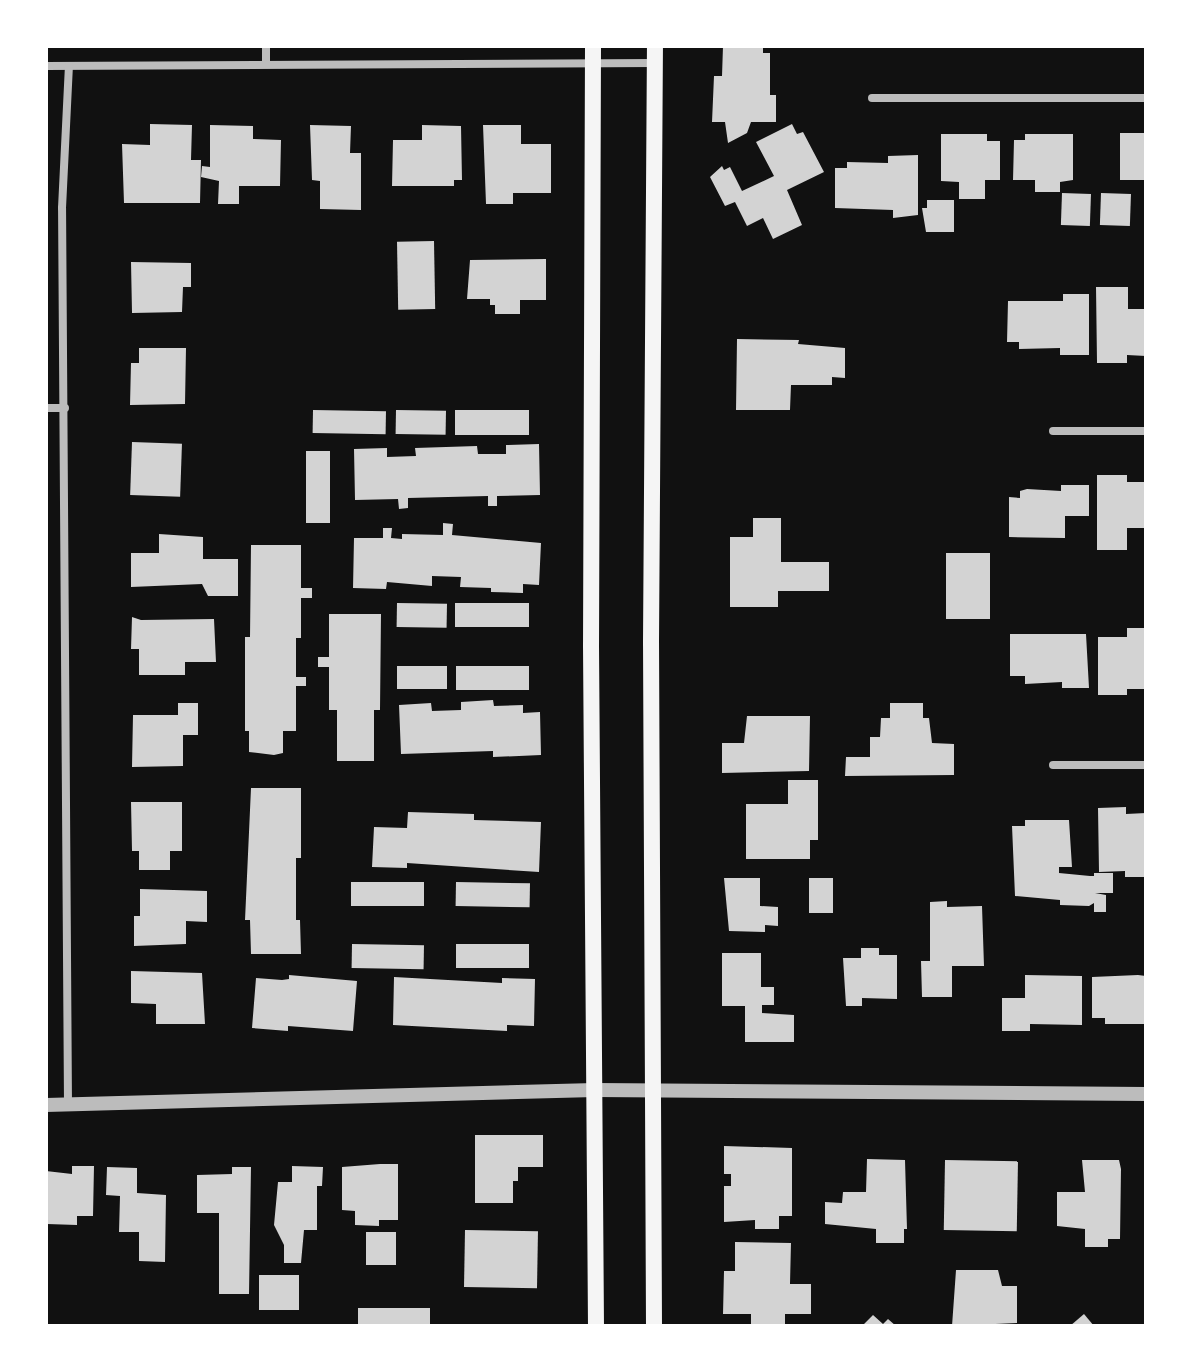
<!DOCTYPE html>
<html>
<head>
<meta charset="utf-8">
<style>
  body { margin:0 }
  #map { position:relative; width:1192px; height:1372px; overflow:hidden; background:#111; font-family:Barlow,sans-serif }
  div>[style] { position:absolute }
  .building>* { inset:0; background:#d3d3d3; transform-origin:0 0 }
  .minor>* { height:8px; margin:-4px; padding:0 4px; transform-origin:4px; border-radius:4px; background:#bcbcbc }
  .tertiary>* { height:14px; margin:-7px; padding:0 7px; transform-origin:7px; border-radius:7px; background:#bcbcbc }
  .secondary>* { height:16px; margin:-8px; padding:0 8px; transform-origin:8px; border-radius:8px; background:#f5f5f5 }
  span { translate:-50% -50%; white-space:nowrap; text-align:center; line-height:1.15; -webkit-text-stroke:8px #fff; paint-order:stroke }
  .frame { position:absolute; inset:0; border:48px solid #fff; pointer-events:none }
</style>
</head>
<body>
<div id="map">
  <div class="building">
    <i style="clip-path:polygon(723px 46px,763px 46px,763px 53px,770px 53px,770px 95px,776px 95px,776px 122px,751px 122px,747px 133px,728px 143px,725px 122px,712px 122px,714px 76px,722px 76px)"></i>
    <i style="clip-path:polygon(150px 124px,192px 125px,191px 160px,201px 160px,200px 203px,124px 203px,122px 144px,150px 145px)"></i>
    <i style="clip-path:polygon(792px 124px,797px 134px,803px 132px,824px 172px,787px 190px,802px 225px,773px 239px,763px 218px,747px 226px,735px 202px,725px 206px,710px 177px,722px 166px,724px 170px,730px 167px,742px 191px,774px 176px,756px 142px)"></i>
    <i style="clip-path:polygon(210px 125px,253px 126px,253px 139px,281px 140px,280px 186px,239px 186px,239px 204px,218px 204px,219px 181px,201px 177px,202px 166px,210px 167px)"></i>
    <i style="clip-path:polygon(310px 125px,351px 126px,350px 153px,361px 153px,361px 210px,320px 209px,320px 181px,312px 180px)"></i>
    <i style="clip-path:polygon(422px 125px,461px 126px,462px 180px,454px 180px,454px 186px,392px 186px,393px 140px,422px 140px)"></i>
    <i style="clip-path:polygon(483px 125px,521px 125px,521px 144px,551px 144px,551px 193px,513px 193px,513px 204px,486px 204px)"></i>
    <i style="left:1120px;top:133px;width:26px;height:47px"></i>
    <i style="clip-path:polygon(941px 134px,987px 134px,987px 141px,1000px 141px,1000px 180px,985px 180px,985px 199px,959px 199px,959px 182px,941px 181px)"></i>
    <i style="clip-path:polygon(1025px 134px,1073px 134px,1073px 180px,1060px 182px,1060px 192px,1035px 192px,1035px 180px,1013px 180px,1014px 140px,1025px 140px)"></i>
    <i style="clip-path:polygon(918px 155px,918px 215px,893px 218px,893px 210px,835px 208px,835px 168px,847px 168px,847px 162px,888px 163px,888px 156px)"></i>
    <i style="left:1062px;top:193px;width:29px;height:32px;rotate:2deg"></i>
    <i style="left:1101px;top:193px;width:30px;height:32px;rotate:2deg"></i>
    <i style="clip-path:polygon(927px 200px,954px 200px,954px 232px,926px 232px,922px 208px,927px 208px)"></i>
    <i style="left:434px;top:241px;width:68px;height:37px;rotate:89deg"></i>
    <i style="clip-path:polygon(546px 259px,546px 300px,520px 300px,520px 314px,495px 314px,495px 305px,490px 305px,490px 299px,467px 299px,470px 260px)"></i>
    <i style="clip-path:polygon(131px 262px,191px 263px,191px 287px,183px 287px,182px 312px,132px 313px)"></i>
    <i style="clip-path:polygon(1096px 287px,1128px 287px,1128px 309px,1146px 309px,1146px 356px,1127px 355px,1127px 363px,1097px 363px)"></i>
    <i style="clip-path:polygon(1063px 294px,1089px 294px,1089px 355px,1060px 355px,1060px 348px,1019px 349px,1019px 342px,1007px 342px,1008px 301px,1063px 301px)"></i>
    <i style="clip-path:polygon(737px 339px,799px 340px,798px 344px,845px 348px,845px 378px,832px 377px,832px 385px,791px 385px,790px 410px,736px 410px)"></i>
    <i style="clip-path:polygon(139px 348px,186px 348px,185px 404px,130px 405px,131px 363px,139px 363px)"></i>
    <i style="left:313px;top:410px;width:73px;height:23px;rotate:1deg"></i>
    <i style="left:396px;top:410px;width:50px;height:24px;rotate:1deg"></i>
    <i style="left:455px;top:410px;width:74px;height:25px"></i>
    <i style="left:132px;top:442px;width:50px;height:53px;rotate:2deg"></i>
    <i style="clip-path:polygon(539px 444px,540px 495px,497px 496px,497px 506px,488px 506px,488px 496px,408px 498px,408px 508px,399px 509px,398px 499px,355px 500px,354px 449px,387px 448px,387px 457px,416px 456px,415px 448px,477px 446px,478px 454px,506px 454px,506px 445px)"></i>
    <i style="left:306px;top:451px;width:24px;height:72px"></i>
    <i style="clip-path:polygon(1097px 475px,1127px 475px,1127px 482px,1146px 482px,1146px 528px,1127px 528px,1127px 550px,1097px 550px)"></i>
    <i style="clip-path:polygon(1061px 485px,1089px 485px,1089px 516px,1065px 516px,1065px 538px,1009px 537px,1009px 497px,1020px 498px,1020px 491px,1027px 489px,1061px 491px)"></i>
    <i style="clip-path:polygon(753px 518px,781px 518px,781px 562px,829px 562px,829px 591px,778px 591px,778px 607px,730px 607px,730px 537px,753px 537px)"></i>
    <i style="clip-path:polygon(443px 523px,453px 524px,452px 535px,541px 543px,539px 585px,523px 584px,523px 593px,491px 592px,491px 588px,460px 587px,461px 577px,432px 576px,432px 586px,387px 582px,386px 589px,353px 588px,354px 538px,383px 538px,383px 528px,392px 528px,391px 538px,402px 539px,402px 534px,443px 535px)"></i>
    <i style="clip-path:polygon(159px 534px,203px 537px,203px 559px,238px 559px,238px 596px,208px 596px,202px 584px,131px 587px,131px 553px,159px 553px)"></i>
    <i style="clip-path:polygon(251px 545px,301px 545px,301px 588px,312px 588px,312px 598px,301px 598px,301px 638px,296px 638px,296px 677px,306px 677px,306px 686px,296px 686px,296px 731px,283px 731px,283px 753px,274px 755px,249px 752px,249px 731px,245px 731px,245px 637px,250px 637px)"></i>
    <i style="left:946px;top:553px;width:44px;height:66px"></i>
    <i style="left:397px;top:603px;width:50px;height:24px;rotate:1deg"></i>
    <i style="left:529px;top:603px;width:24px;height:74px;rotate:90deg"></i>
    <i style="clip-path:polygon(329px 614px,381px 614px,380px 710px,374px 710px,374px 761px,337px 761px,337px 710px,329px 710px,329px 667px,318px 667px,318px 657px,329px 657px)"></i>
    <i style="clip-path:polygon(132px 617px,141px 620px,214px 619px,216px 662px,185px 662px,185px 675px,139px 675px,139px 649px,131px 649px)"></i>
    <i style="clip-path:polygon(1127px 628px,1146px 628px,1146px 689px,1127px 689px,1127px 695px,1098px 695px,1098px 637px,1127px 637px)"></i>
    <i style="clip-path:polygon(1010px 634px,1086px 634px,1089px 688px,1062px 688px,1062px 682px,1025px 684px,1025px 676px,1010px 676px)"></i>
    <i style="left:397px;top:666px;width:50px;height:23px"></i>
    <i style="left:456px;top:666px;width:73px;height:24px"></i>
    <i style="clip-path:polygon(493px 700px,494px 706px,523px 705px,523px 713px,540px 712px,541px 755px,493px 757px,493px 751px,401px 754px,399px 705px,431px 703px,432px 711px,461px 710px,461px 702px)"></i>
    <i style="clip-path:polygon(178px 703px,198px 703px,198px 735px,183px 735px,183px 766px,132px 767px,133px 715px,178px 715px)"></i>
    <i style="clip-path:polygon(890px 703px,923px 703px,923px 718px,929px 718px,932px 743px,954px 744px,954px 775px,845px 776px,846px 757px,870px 757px,870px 737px,880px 737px,881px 718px,890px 718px)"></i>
    <i style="clip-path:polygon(747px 716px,810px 716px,809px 771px,722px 773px,722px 743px,744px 743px)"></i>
    <i style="clip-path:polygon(788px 780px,818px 780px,818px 840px,810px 840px,810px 859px,746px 859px,746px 804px,788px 804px)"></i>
    <i style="clip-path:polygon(251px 788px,301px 788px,301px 858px,296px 858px,296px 920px,300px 920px,301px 954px,251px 954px,250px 920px,245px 920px)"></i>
    <i style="clip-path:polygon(131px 802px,182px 802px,182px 851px,170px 851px,170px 870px,139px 870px,139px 851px,132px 851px)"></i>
    <i style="clip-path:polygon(1126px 807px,1126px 814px,1146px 813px,1145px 877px,1125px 877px,1125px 871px,1099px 872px,1098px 808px)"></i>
    <i style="clip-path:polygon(408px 812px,474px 814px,474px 820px,541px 822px,539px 872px,407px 863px,407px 868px,372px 867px,374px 827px,407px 828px)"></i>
    <i style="clip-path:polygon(1025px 820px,1069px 820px,1072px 867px,1059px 867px,1059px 873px,1090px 876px,1094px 876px,1094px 873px,1113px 873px,1113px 893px,1095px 893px,1106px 895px,1106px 912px,1094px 912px,1094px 903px,1089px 906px,1060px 905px,1060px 900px,1015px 896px,1012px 826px,1025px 826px)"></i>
    <i style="clip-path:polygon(724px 878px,760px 878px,760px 906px,778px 907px,778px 926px,765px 925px,765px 932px,729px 931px)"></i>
    <i style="left:809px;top:878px;width:24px;height:35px"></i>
    <i style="left:351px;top:882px;width:73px;height:24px"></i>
    <i style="left:456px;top:882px;width:74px;height:24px;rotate:1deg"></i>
    <i style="clip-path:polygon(140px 889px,207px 891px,207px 922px,186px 921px,186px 944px,134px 946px,134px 916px,140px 916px)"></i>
    <i style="clip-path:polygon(947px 901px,947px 907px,982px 906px,984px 966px,952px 966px,952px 997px,922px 997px,921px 961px,930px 961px,930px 902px)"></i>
    <i style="left:352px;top:944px;width:72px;height:24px;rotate:1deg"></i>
    <i style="left:456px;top:944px;width:73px;height:24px"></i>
    <i style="clip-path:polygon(861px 948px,879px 948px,879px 955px,897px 955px,897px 999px,862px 998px,862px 1006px,846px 1006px,843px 958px,861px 958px)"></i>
    <i style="clip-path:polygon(722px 953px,761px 953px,761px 987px,774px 987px,774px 1005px,762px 1005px,762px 1013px,794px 1015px,794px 1042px,745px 1042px,745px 1006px,722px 1006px)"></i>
    <i style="clip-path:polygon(131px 971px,202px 973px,205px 1024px,156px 1024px,156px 1004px,131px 1003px)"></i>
    <i style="clip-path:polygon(289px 975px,357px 981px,353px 1031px,288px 1026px,288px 1031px,252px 1028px,256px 978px,282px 980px,289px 979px)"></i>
    <i style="clip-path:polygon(1025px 975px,1082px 976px,1082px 1025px,1030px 1024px,1030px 1031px,1002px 1031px,1002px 998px,1025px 998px)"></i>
    <i style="clip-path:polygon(1138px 975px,1146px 976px,1146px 1024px,1105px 1024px,1105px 1018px,1092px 1018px,1092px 977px)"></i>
    <i style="clip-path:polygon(394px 977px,502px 983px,502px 978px,535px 979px,534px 1026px,507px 1025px,507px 1031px,393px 1025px)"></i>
    <i style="clip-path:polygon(475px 1135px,543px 1135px,543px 1167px,518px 1167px,518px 1181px,513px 1181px,513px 1203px,475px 1203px)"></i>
    <i style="clip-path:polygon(724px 1146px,792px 1148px,792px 1216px,779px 1216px,779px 1229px,755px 1229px,755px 1220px,724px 1222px,724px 1186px,731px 1186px,731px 1174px,724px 1174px)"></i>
    <i style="clip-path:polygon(867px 1159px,905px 1160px,907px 1229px,904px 1229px,904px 1243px,876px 1243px,876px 1229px,825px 1224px,825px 1202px,842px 1203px,843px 1192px,866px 1192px)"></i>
    <i style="left:945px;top:1160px;width:73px;height:70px;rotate:1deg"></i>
    <i style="clip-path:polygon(1082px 1160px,1119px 1160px,1121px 1169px,1120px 1239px,1108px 1239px,1108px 1247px,1085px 1247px,1085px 1229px,1057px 1226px,1057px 1192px,1085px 1192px)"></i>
    <i style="clip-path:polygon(380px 1164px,398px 1164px,398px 1220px,379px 1220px,379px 1226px,355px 1225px,355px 1211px,342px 1210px,342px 1167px)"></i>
    <i style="clip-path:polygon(72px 1166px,94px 1166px,93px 1216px,77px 1216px,77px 1225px,47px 1224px,46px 1171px,72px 1174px)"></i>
    <i style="clip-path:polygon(292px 1166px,323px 1167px,322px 1186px,317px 1186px,317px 1230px,304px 1230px,301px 1263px,284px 1263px,284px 1245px,274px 1225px,278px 1182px,292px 1182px)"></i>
    <i style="clip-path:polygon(107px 1167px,137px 1168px,137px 1193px,166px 1195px,165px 1262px,139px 1261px,139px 1232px,119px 1232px,120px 1196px,106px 1195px)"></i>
    <i style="clip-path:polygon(232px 1167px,251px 1167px,249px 1294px,219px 1294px,219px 1213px,197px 1213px,197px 1175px,232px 1174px)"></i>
    <i style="left:465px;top:1230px;width:73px;height:57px;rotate:1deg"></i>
    <i style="left:366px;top:1232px;width:30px;height:33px"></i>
    <i style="clip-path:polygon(735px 1242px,791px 1243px,790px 1284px,811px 1284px,811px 1314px,785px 1314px,785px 1326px,751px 1326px,751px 1314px,723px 1314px,724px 1271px,735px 1271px)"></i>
    <i style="clip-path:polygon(956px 1270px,998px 1270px,1002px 1286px,1017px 1286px,1017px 1323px,952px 1326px)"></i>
    <i style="left:259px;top:1275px;width:40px;height:35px"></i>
    <i style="left:358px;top:1308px;width:72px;height:18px"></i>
    <i style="clip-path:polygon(1084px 1314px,1094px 1326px,1070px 1326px)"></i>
    <i style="clip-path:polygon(873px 1315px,883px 1324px,888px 1319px,896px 1326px,862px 1326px)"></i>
  </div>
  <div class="minor">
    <i style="left:266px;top:62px;width:16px;rotate:-90deg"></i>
    <i style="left:46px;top:66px;width:609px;rotate:-0.28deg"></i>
    <i style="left:872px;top:98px;width:274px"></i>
    <i style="left:46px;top:408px;width:19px"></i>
    <i style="left:1053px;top:431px;width:93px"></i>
    <i style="left:1053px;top:765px;width:93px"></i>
    <i style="left:68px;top:1105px;width:897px;rotate:-90.38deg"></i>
    <i style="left:62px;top:208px;width:142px;rotate:-87.2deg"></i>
  </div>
  <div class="tertiary">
    <i style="left:46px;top:1105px;width:549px;rotate:-1.57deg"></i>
    <i style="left:595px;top:1090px;width:551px;rotate:0.42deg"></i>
  </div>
  <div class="secondary">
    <i style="left:593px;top:46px;width:599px;rotate:90.19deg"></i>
    <i style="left:591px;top:645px;width:681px;rotate:89.58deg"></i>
    <i style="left:654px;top:1326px;width:683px;rotate:-90.25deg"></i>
    <i style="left:651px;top:643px;width:597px;rotate:-89.62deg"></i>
  </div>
  <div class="frame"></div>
</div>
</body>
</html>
